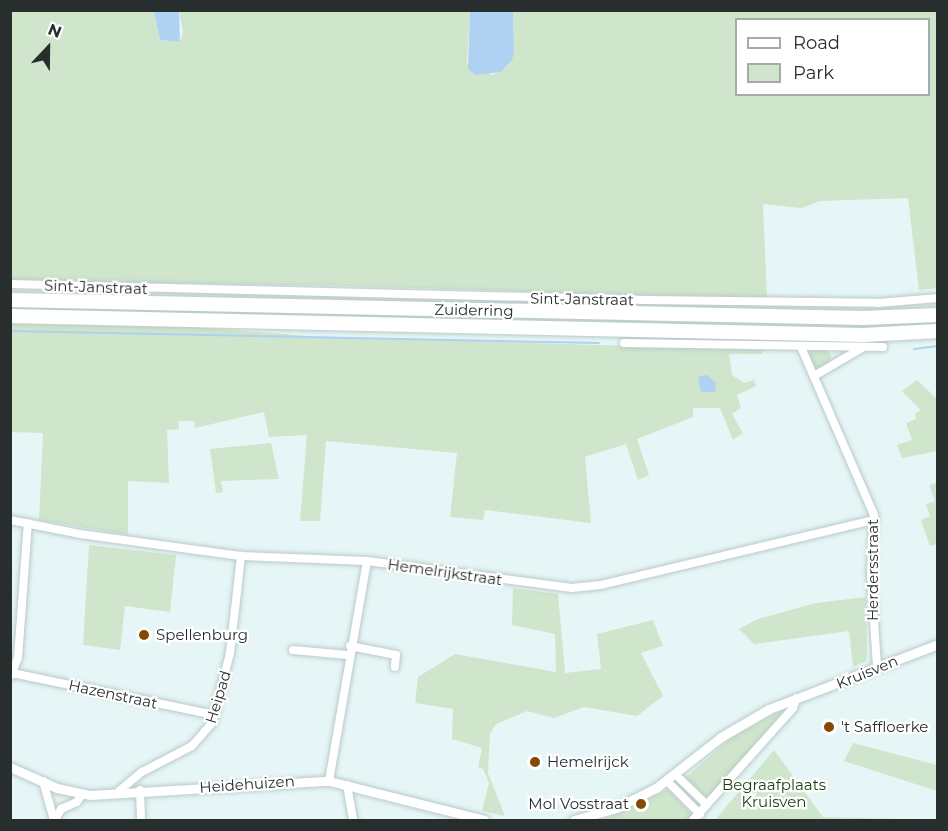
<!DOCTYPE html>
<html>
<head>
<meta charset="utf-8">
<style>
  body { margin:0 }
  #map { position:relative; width:948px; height:831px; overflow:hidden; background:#e6f6f6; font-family:Montserrat,sans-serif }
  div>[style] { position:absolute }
  .green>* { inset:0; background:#cfe5cc }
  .round { border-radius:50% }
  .water>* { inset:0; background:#afd1f2 }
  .stream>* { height:2px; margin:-1px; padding:0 1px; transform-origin:1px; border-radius:1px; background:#afd1f2 }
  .roads { filter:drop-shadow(0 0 2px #bacac9) drop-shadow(0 0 2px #bacac9) }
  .minor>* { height:8px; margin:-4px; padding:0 4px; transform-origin:4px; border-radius:4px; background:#fff }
  .tertiary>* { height:9px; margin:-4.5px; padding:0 4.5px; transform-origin:4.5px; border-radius:4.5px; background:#fff }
  .trunk>* { height:14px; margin:-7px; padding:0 7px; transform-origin:7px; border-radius:7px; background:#fff }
  .dots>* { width:16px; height:16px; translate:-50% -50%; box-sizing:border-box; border:3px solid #fff; border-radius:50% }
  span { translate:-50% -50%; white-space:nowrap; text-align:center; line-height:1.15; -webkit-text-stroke:4.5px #fff; paint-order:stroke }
  .street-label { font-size:15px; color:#282e2e }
  .poi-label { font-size:15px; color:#282e2e }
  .left { translate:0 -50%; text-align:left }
  .right { translate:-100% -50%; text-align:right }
  .park-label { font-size:15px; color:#143f0f }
  .frame { position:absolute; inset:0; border:12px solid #282e2e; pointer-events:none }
  .legend { position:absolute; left:735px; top:18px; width:195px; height:78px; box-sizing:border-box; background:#fff; border:2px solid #a9abab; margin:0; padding:8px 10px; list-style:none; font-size:18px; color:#282e2e }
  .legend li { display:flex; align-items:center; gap:12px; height:30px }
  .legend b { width:30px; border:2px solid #a9abab }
  .north { position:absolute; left:18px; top:18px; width:60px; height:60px; -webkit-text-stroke:4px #fff; paint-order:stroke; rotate:22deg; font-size:16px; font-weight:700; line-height:24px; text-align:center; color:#282e2e }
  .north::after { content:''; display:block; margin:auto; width:21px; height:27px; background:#282e2e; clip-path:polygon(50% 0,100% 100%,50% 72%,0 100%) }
</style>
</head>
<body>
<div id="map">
  <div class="green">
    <i style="clip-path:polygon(evenodd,11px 11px,154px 11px,160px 40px,180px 42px,183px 32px,179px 11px,470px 11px,467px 63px,492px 75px,507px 67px,514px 51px,513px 11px,937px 11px,938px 288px,919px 290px,908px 198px,820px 201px,802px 208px,763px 204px,767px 299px,351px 286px,11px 281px,11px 11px,736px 20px,928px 20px,928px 94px,736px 94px,736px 20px)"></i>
    <i style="clip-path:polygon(11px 324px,195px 327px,307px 336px,762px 350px,762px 354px,729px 354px,732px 375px,744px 383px,754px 380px,756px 386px,737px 395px,741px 408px,732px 414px,743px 433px,733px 440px,720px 408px,693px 408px,693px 417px,637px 439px,649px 475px,638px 480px,626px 444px,585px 457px,591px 523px,485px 510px,483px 520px,450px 517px,457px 453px,326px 441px,320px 521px,300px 521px,307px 435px,269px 437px,264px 412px,195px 428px,194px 421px,179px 421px,179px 429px,167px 430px,169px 483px,128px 481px,128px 535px,39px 520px,43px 433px,12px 432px)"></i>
    <i class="round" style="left:809px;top:347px;width:22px;height:22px"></i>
    <i style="clip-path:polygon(917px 380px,937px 399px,937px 451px,902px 458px,897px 445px,912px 440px,906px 423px,916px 419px,915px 414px,921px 410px,902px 391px)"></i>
    <i style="clip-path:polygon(271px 443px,279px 479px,221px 481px,223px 492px,216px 493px,210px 449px)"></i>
    <i style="clip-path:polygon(937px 483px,937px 544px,930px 546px,921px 520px,930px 516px,926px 504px,935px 501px,929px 485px)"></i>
    <i style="clip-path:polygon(89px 545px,176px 555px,170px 612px,125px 606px,120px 650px,83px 645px)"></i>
    <i style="clip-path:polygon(513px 588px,558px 594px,565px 673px,601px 669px,597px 634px,653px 620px,663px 646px,641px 653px,663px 696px,637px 716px,584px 707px,554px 718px,527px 711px,496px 724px,490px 734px,488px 773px,505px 816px,482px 811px,489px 783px,483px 769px,478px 767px,482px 748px,452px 739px,453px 709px,415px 703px,418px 677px,455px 654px,556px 672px,555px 634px,512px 625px)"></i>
    <i style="clip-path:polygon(866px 597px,867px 656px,866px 661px,853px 667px,849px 631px,754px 644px,739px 629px,758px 619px,816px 603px)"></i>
    <i style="clip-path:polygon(782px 710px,783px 715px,707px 799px,685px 778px,731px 738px)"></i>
    <i style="clip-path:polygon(853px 743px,937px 765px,937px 791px,844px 761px)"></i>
    <i style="clip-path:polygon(774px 750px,823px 817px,937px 820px,715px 820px)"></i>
    <i style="clip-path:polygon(669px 789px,693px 815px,687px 820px,602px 820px)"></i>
  </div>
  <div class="water">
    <i style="clip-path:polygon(154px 11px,179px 11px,180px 42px,160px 40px)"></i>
    <i style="clip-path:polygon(470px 11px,513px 11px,514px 51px,512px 60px,501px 72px,476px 75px,468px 69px)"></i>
    <i style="clip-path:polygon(707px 375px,716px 383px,715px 392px,701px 392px,698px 377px)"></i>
  </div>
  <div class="stream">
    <i style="left:10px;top:331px;width:589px;rotate:1.17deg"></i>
    <i style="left:914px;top:349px;width:24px;rotate:-7deg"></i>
  </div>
  <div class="roads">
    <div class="minor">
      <i style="left:10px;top:284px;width:636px;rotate:1.44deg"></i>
      <i style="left:646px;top:300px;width:232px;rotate:0.7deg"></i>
      <i style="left:878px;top:303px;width:60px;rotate:-4.8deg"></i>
      <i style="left:624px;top:343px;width:259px;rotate:0.9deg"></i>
      <i style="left:801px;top:347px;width:183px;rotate:66.5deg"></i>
      <i style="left:874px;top:515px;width:59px;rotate:92.9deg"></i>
      <i style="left:871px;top:574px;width:94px;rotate:86.3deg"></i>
      <i style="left:814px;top:376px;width:56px;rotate:-30.3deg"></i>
      <i style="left:10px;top:520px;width:71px;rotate:11.3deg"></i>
      <i style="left:80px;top:534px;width:162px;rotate:7.8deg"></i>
      <i style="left:241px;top:556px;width:126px;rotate:2.3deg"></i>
      <i style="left:367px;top:561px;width:207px;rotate:7.5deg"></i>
      <i style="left:572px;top:588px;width:29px;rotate:-6deg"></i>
      <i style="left:601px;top:585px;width:281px;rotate:-13.4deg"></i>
      <i style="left:350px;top:646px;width:47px;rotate:11.1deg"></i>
      <i style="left:396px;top:655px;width:12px;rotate:95deg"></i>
      <i style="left:293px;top:650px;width:55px;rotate:5.2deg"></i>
      <i style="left:12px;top:673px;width:207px;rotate:11.7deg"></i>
      <i style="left:11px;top:675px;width:18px;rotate:-68deg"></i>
      <i style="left:18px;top:658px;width:135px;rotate:-85.8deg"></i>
      <i style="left:676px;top:775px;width:43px;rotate:44.1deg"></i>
      <i style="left:43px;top:781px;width:41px;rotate:74.2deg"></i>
      <i style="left:329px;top:781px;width:223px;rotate:-80.2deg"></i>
      <i style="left:667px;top:781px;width:47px;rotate:45deg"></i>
      <i style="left:347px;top:785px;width:36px;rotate:80deg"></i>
      <i style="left:140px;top:790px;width:30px;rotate:88deg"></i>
      <i style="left:119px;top:791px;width:30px;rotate:-40deg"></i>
      <i style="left:142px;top:772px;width:56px;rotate:-27.5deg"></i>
      <i style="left:192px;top:746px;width:30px;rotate:-49deg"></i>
      <i style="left:212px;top:723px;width:72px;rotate:-75.6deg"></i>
      <i style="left:230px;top:653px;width:98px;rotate:-83.5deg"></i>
      <i style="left:55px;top:820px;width:13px;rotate:-61deg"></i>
      <i style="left:61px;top:809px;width:17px;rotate:-24deg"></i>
      <i style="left:77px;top:802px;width:9px;rotate:-58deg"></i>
      <i style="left:693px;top:820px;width:150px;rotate:-48.2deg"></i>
      <i style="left:793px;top:708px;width:10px;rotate:-73deg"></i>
    </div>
    <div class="tertiary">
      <i style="left:10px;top:767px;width:51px;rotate:24.1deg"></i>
      <i style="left:57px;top:788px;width:34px;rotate:12deg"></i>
      <i style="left:90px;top:795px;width:239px;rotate:-3.4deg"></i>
      <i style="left:329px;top:781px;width:160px;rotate:14.1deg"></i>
      <i style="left:574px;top:820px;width:44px;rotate:-15.9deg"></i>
      <i style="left:616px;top:808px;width:45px;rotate:-26.6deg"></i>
      <i style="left:656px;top:788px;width:83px;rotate:-38.1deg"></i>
      <i style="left:721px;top:737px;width:56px;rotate:-30.3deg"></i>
      <i style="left:769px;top:709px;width:181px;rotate:-21deg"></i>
    </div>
    <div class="trunk">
      <i style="left:10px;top:300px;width:853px;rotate:1.21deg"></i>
      <i style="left:863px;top:318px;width:75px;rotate:-2.3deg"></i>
      <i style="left:10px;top:316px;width:853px;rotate:1.28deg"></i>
      <i style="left:863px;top:335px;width:75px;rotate:-3.1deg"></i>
    </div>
  </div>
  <div class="dots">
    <i style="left:144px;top:635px;background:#854a01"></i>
    <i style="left:829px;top:727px;background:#854a01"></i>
    <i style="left:535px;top:762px;background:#854a01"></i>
    <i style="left:641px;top:804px;background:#854a01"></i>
  </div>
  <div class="street-label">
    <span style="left:96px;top:287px;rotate:2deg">Sint-Janstraat</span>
    <span style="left:582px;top:299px;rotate:1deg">Sint-Janstraat</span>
    <span style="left:474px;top:310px;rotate:1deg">Zuiderring</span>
    <span style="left:873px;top:570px;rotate:-90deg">Herdersstraat</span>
    <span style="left:445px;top:572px;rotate:8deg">Hemelrijkstraat</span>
    <span style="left:867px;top:672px;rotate:-22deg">Kruisven</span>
    <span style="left:113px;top:694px;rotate:12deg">Hazenstraat</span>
    <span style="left:218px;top:697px;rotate:-73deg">Heipad</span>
    <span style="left:247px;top:784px;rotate:-4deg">Heidehuizen</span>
  </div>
  <div class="poi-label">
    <span class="left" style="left:156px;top:635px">Spellenburg</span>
    <span class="left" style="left:841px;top:727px">'t Saffloerke</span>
    <span class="left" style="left:547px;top:762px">Hemelrijck</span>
    <span class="right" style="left:629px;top:804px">Mol Vosstraat</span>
  </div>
  <div class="park-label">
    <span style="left:774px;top:793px">Begraafplaats<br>Kruisven</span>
  </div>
  <div class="frame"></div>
  <ul class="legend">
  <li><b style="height:8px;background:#fff"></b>Road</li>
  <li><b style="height:16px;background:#cfe5cc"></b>Park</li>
  </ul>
  <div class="north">N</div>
</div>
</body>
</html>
